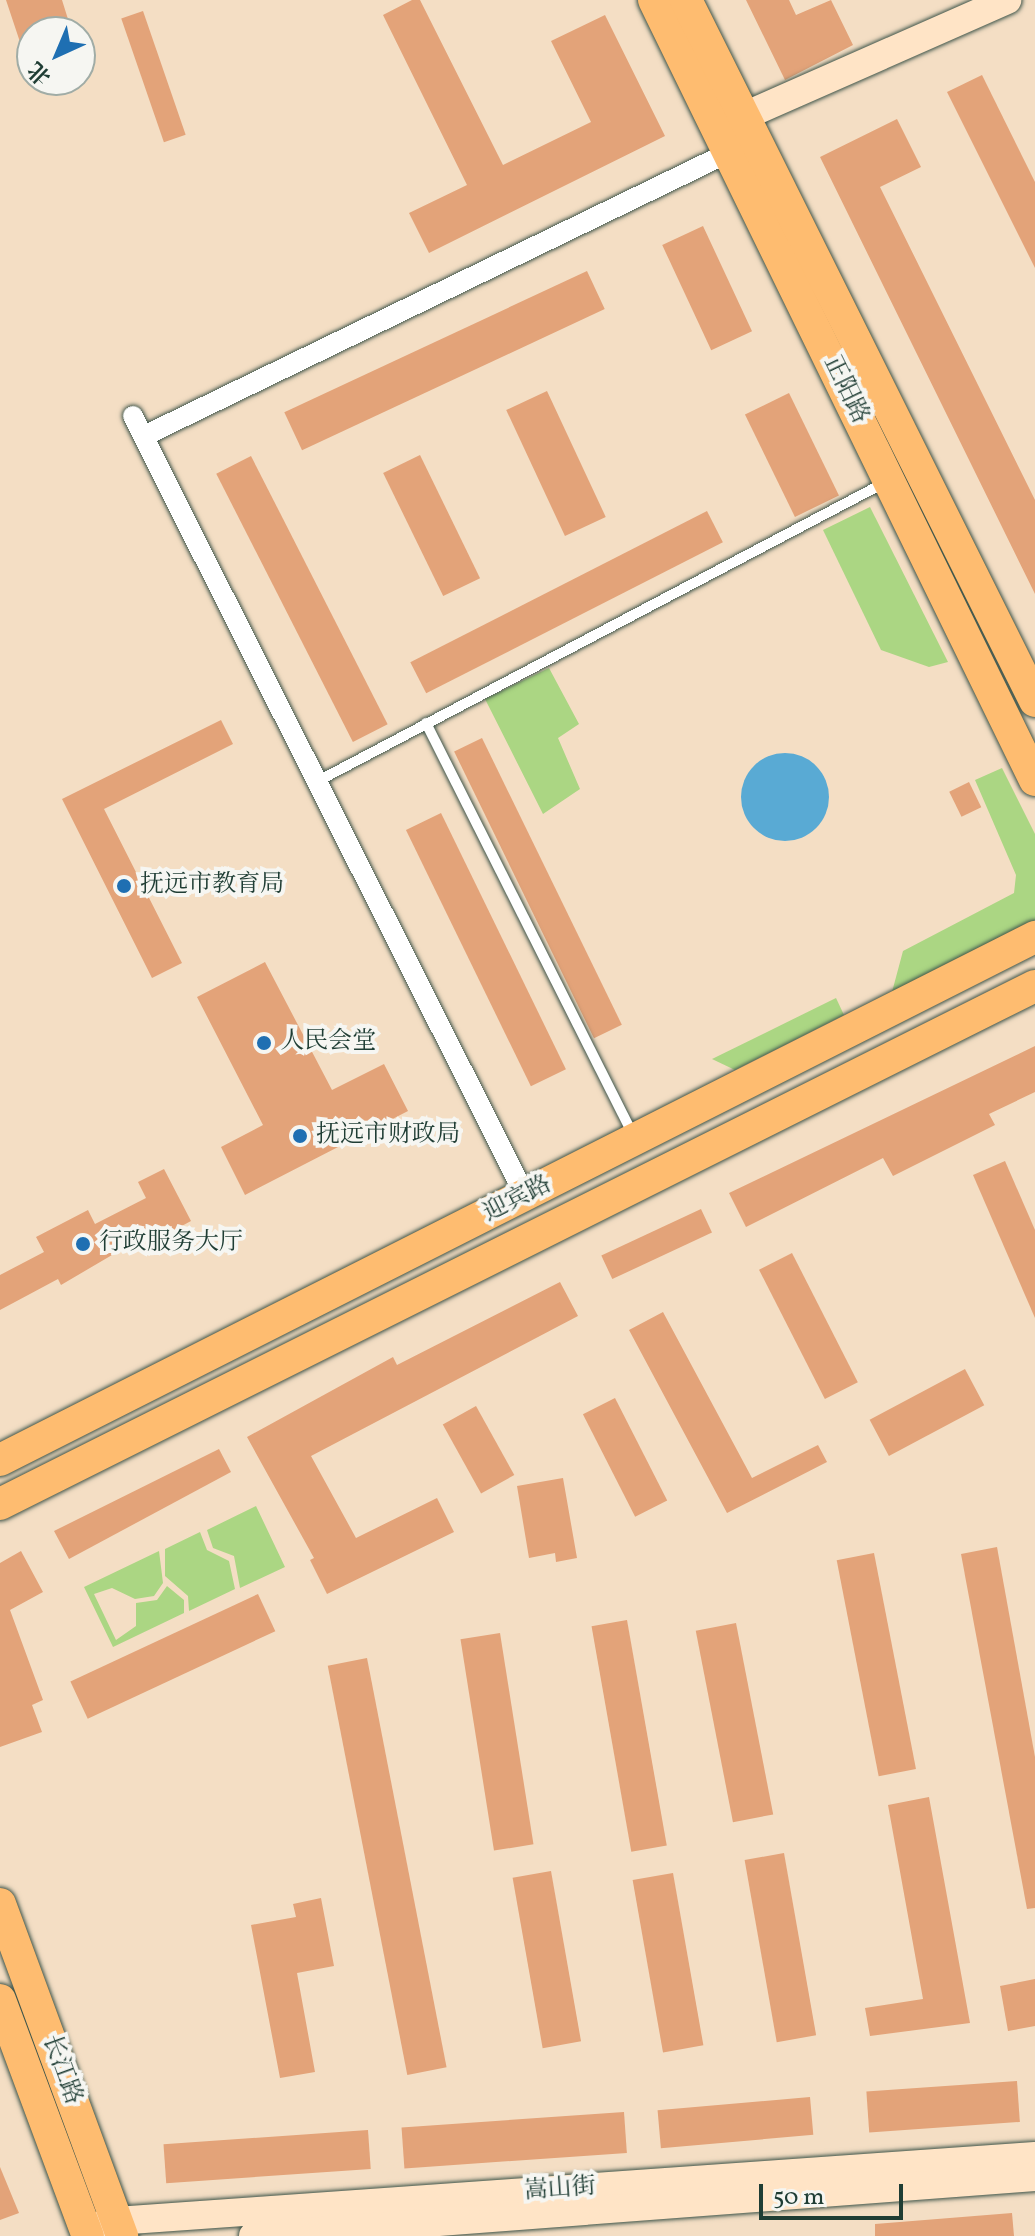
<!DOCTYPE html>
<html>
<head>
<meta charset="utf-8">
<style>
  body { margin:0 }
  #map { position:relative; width:1035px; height:2236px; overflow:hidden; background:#f4dec4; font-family:Vollkorn,"Noto Serif SC",serif }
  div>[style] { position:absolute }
  .green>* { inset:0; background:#abd683 }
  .water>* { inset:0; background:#59aad4 }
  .round { border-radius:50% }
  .building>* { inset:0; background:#e3a379; transform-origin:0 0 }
  .roads { filter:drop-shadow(0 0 2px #3f554a) drop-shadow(0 0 2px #3f554a) }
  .lane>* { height:10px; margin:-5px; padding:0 5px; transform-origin:5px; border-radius:5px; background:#fff }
  .street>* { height:20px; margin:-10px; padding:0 10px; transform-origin:10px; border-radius:10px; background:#fff }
  .secondary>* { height:28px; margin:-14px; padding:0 14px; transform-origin:14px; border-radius:14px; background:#ffe4c6 }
  .primary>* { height:32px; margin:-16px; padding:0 16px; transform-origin:16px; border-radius:16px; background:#febc70 }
  .dots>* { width:22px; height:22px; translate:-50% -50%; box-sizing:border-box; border:4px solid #f6f6f2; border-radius:50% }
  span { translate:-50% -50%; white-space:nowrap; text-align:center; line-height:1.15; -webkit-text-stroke:8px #f6f6f2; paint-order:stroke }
  .street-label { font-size:24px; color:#1f3d34 }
  .poi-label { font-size:24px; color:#1f3d34 }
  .left { translate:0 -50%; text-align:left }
  .north { position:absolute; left:16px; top:16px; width:80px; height:80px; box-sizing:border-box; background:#f6f6f2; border:2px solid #a0aca6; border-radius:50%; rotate:224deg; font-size:22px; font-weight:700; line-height:32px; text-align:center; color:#1f3d34 }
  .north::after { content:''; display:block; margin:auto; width:28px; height:36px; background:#1f6fb2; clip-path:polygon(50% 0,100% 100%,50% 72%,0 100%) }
  .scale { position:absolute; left:759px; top:2184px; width:144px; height:36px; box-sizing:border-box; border:4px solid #1f3d34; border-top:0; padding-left:10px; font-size:24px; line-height:28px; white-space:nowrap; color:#1f3d34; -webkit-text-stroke:6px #f6f6f2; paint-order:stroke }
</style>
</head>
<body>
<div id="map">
  <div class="green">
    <i style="clip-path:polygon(870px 507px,948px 662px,929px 667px,881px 650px,823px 530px)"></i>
    <i style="clip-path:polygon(549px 668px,579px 724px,558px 738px,580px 789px,543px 814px,485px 699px)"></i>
    <i style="clip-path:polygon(1002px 768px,1035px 834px,1035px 920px,892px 992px,903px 951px,1014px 893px,1016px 875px,975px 780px)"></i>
    <i style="clip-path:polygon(836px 998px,844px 1015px,735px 1070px,712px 1059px)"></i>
    <i style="clip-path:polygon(256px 1506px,285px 1567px,240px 1588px,234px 1556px,213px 1548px,207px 1530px)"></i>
    <i style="clip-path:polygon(200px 1532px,207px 1550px,229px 1561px,235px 1589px,189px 1611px,188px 1596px,165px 1576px,165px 1549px)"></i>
    <i style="clip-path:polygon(159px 1551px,163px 1583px,154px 1596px,135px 1599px,112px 1588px,94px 1594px,116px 1640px,136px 1626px,136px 1603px,157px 1600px,167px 1586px,184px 1600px,184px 1613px,113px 1647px,84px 1587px)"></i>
  </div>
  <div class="water">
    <i class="round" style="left:741px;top:753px;width:88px;height:88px"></i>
  </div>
  <div class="building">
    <i style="clip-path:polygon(6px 0,62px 0,72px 32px,32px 32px,29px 69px)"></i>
    <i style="clip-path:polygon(412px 0,420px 0,503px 165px,591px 122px,551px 41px,605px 15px,665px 136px,429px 253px,409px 213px,467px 185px,383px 15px)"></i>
    <i style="clip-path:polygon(746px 0,789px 0,796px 15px,831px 0,853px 45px,785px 80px)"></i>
    <i style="left:143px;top:11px;width:131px;height:23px;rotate:71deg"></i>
    <i style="clip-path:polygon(982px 75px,1035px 182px,1035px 268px,947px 92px)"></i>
    <i style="clip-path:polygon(897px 119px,921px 167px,880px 187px,1035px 500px,1035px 594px,820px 157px)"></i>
    <i style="left:703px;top:226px;width:116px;height:45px;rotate:65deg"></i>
    <i style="left:587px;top:271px;width:42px;height:334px;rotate:65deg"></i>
    <i style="left:547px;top:391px;width:139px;height:45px;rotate:65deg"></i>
    <i style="left:789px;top:393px;width:114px;height:49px;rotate:64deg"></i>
    <i style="left:420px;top:455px;width:137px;height:41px;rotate:64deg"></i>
    <i style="left:251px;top:456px;width:301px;height:39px;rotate:63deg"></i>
    <i style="left:707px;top:511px;width:35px;height:333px;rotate:63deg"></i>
    <i style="clip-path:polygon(221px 720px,233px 744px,104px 809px,182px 963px,152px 978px,62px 799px)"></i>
    <i style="left:482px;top:738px;width:319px;height:31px;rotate:64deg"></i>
    <i style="left:969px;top:782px;width:28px;height:22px;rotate:64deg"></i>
    <i style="left:441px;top:813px;width:285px;height:39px;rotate:64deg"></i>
    <i style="clip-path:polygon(265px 962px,332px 1090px,384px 1064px,408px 1111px,245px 1195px,221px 1147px,263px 1125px,197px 997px)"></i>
    <i style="clip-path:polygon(1035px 1046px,1035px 1092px,989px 1114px,995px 1125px,893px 1176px,883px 1158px,746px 1227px,729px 1193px)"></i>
    <i style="clip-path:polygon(1005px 1161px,1035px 1230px,1035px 1318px,973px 1175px)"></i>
    <i style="clip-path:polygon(164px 1169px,191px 1221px,163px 1236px,158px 1228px,61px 1285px,58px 1279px,0 1310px,0 1275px,44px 1252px,36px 1237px,88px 1210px,95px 1224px,146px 1198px,138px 1182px)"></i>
    <i style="left:701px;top:1209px;width:26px;height:110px;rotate:65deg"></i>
    <i style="left:792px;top:1253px;width:145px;height:37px;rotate:63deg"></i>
    <i style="clip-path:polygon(560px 1282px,578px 1316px,311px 1456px,356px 1538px,437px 1498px,454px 1532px,327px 1594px,310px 1560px,314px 1558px,247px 1437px,393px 1357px,397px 1365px)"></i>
    <i style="clip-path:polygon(663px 1312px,752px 1478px,818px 1445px,827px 1462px,727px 1513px,629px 1330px)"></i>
    <i style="left:965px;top:1369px;width:41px;height:108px;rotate:62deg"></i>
    <i style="left:615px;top:1398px;width:115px;height:36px;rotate:63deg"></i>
    <i style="left:476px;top:1406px;width:79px;height:38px;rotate:61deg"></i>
    <i style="clip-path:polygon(219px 1449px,231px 1472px,69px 1559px,54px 1531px)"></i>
    <i style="clip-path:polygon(563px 1478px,577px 1558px,556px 1562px,555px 1553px,529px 1558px,517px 1486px)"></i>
    <i style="clip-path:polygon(997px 1547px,1035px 1757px,1035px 1908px,1027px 1909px,961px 1554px)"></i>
    <i style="clip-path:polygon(21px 1551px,43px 1592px,10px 1610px,43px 1700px,32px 1705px,42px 1732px,0 1747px,0 1563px)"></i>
    <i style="left:874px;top:1553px;width:220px;height:38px;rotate:79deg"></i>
    <i style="left:258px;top:1594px;width:41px;height:207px;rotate:65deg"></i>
    <i style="left:627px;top:1620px;width:229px;height:36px;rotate:80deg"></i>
    <i style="left:736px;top:1623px;width:195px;height:41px;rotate:79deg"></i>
    <i style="left:500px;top:1633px;width:214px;height:40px;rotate:81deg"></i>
    <i style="left:367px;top:1658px;width:417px;height:40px;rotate:79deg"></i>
    <i style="clip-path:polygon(929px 1797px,970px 2023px,870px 2036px,865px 2008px,923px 1999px,888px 1805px)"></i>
    <i style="left:784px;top:1853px;width:185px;height:40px;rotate:80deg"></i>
    <i style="left:551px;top:1871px;width:173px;height:39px;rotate:80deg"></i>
    <i style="left:673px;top:1873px;width:175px;height:41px;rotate:80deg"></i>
    <i style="clip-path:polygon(321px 1898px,334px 1966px,297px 1973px,315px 2072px,280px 2078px,251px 1925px,296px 1917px,293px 1904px)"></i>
    <i style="clip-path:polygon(1035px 1979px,1035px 2026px,1008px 2031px,1000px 1986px)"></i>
    <i style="left:1017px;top:2081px;width:41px;height:151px;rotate:86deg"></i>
    <i style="left:810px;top:2097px;width:38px;height:153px;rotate:85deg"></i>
    <i style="left:624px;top:2112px;width:41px;height:223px;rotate:86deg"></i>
    <i style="left:368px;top:2130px;width:39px;height:205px;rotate:86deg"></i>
    <i style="clip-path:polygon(0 2167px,19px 2213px,0 2220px)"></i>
    <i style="clip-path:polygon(1012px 2213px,1014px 2236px,875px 2236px,875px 2224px)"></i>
  </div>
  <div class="roads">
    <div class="lane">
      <i style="left:426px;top:723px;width:462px;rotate:63.3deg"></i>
      <i style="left:318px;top:781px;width:640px;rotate:-27.77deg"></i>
    </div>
    <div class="street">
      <i style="left:133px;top:416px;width:874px;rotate:63.29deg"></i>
      <i style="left:144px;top:436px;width:660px;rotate:-25.87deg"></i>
    </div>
    <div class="secondary">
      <i style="left:742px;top:117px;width:290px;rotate:-23.8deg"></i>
      <i style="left:95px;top:2227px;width:22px;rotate:-16deg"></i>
      <i style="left:116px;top:2221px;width:921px;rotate:-4.05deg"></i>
      <i style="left:253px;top:2236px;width:784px;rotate:-4.31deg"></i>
    </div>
    <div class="primary">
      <i style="left:654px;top:0;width:868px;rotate:63.97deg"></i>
      <i style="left:686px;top:0;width:783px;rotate:63.53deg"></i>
      <i style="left:0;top:1460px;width:1160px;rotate:-26.81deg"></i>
      <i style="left:0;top:1504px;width:1157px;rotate:-26.59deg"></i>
      <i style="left:0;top:1904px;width:354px;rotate:69.8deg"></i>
      <i style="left:0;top:2000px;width:252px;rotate:69.6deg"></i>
    </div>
  </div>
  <div class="dots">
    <i style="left:124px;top:886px;background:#1f6fb2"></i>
    <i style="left:264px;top:1043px;background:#1f6fb2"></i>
    <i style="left:300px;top:1136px;background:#1f6fb2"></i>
    <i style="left:83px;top:1244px;background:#1f6fb2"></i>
  </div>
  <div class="street-label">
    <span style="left:845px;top:390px;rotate:64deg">正阳路</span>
    <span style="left:518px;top:1200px;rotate:-27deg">迎宾路</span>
    <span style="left:61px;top:2070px;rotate:70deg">长江路</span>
    <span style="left:560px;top:2190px;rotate:-4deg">嵩山街</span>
  </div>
  <div class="poi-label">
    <span class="left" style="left:140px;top:886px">抚远市教育局</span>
    <span class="left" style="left:280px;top:1043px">人民会堂</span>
    <span class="left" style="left:316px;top:1136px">抚远市财政局</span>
    <span class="left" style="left:99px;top:1244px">行政服务大厅</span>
  </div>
  <div class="north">北</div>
  <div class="scale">50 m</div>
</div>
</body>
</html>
